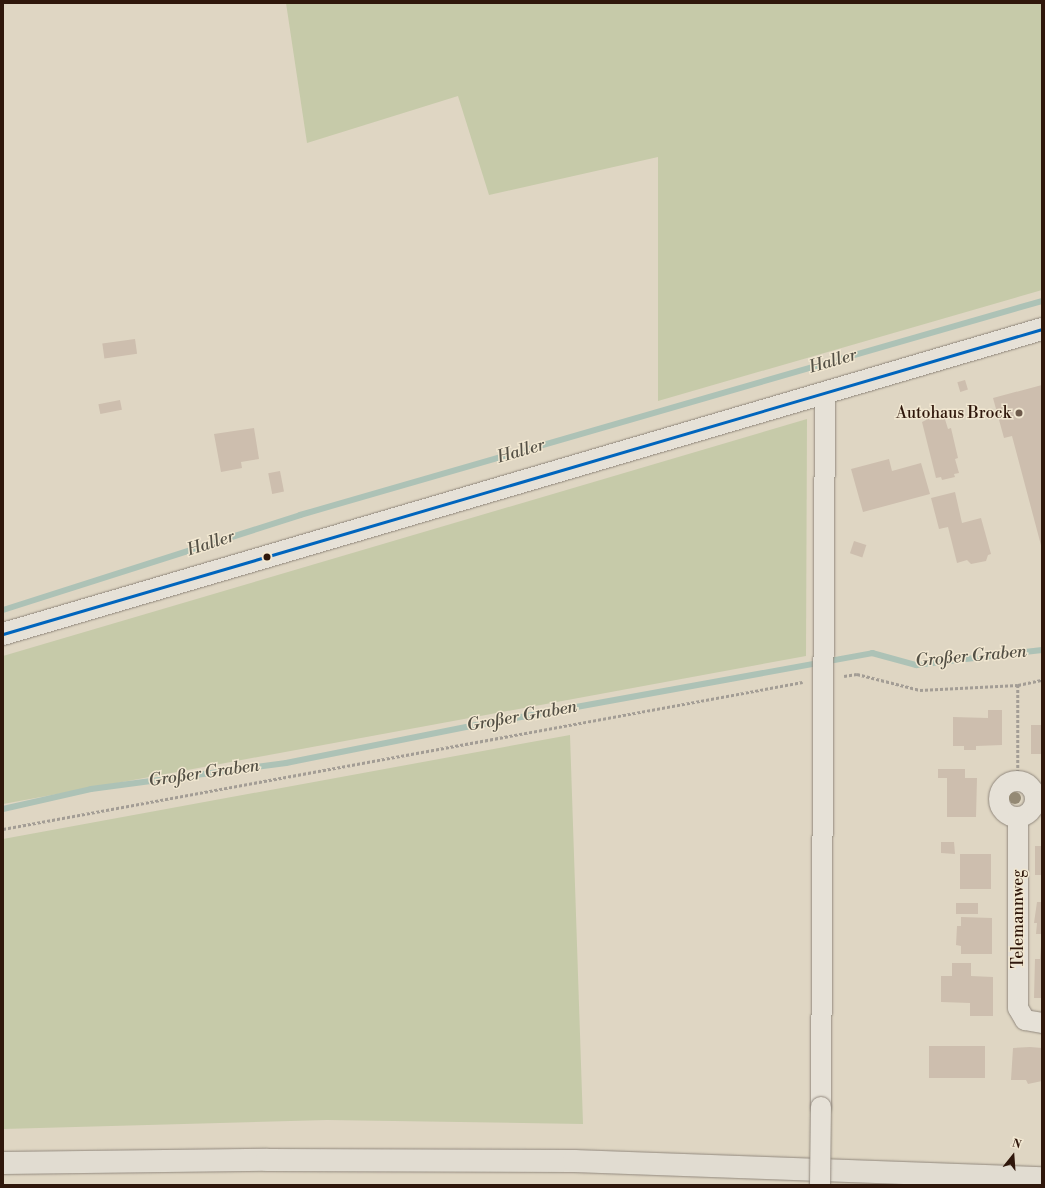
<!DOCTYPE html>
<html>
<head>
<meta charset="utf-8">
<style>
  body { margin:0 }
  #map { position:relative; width:1045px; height:1188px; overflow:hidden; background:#dfd6c3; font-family:"Libre Bodoni",serif }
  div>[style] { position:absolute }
  .green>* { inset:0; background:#c6caa9 }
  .stream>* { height:6px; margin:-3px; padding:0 3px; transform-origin:3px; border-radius:3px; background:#adc2b6 }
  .building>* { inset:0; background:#cdbeae; transform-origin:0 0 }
  .path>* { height:2.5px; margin-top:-1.25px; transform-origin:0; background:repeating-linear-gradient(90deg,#a39d95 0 3px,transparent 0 5px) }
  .roads { filter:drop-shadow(0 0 1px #91887d) drop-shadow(0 0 1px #91887d) }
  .minor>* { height:20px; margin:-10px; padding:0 10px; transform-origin:10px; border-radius:10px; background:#e6e1d7 }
  .minor>.ring { margin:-10px; padding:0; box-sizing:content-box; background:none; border:20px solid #e6e1d7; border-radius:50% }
  .tertiary>* { height:22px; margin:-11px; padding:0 11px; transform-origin:11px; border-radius:11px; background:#e6e1d7 }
  .trunk>* { height:22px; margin:-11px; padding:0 11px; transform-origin:11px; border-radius:11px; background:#e1dcd1 }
  .bridges { filter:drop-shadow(0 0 1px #91887d) drop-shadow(0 0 1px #91887d) }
  .minor-bridge>* { height:20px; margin:-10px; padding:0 10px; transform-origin:10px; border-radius:10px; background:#e6e1d7 }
  .bus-1>* { height:3px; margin:-1.5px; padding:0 1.5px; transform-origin:1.5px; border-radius:1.5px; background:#0065bd }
  .trees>* { width:12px; height:12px; margin:-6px; border-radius:50%; background:#948974 }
  .dots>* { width:11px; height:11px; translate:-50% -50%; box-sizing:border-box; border:2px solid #f1e7d1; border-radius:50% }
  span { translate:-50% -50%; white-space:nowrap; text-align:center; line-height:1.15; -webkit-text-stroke:3px #f1e7d1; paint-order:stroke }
  .poi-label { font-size:16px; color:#2f170b }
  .right { translate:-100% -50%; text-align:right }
  .street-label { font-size:16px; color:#2f170b }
  .water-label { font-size:17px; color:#545045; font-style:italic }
  .frame { position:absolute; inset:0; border:4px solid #2f170b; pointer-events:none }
  .north { position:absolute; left:993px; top:1136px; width:40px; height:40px; -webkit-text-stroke:3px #f1e7d1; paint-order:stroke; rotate:17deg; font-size:11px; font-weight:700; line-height:16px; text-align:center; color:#2f170b }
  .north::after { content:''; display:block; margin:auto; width:14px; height:18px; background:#2f170b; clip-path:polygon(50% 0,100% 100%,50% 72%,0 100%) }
</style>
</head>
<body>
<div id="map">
  <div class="green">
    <i style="clip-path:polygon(286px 3px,1042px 3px,1042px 290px,658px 401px,658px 157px,489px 195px,458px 96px,307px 143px)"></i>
    <i style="clip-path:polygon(807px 419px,806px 656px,3px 804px,3px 656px)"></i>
    <i style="clip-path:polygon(570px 735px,583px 1124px,327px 1120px,3px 1129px,3px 839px)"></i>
  </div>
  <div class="stream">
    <i style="left:3px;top:610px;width:312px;rotate:-17.7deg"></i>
    <i style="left:300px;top:515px;width:772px;rotate:-16.09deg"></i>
    <i style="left:3px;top:809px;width:90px;rotate:-12.8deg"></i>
    <i style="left:91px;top:789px;width:197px;rotate:-7.6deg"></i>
    <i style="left:286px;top:763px;width:195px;rotate:-11.3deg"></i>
    <i style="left:477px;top:725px;width:402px;rotate:-10.3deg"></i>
    <i style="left:872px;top:653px;width:46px;rotate:15.3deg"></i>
    <i style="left:916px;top:665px;width:127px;rotate:-6.8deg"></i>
  </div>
  <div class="building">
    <i style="left:135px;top:339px;width:15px;height:33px;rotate:82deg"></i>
    <i style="left:965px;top:380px;width:10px;height:8px;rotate:73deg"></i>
    <i style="clip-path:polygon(1042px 385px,1042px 549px,1012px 436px,1004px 438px,993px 398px)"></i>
    <i style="left:120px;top:400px;width:10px;height:22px;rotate:79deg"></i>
    <i style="clip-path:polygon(938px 414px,939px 417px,944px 416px,948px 429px,951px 428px,958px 458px,955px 459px,959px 473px,954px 474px,955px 477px,942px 480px,941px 477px,936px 478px,922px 422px,926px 420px,926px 417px)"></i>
    <i style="clip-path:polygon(254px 428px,259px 459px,241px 462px,242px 468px,221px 472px,214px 434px)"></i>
    <i style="clip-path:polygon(889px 459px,892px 471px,921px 463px,930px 494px,863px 512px,851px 469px)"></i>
    <i style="left:280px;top:471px;width:21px;height:12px;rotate:79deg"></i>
    <i style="clip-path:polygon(955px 492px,962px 523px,981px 518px,991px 554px,988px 555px,986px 561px,971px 564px,967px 560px,957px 563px,948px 527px,939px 529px,931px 498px)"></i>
    <i style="left:854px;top:541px;width:13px;height:13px;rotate:18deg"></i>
    <i style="clip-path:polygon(988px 710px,1002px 710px,1002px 745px,976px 746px,976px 750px,964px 750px,964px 746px,953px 746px,953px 717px,988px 718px)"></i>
    <i style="left:1031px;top:725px;width:11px;height:29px"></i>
    <i style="clip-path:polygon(938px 769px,965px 769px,965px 778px,977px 778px,976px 817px,947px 817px,947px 778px,938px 778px)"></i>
    <i style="clip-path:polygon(941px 842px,954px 842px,955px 854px,941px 853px)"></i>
    <i style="left:1035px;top:846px;width:7px;height:29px"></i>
    <i style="left:960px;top:854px;width:31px;height:35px"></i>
    <i style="clip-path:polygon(1037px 902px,1042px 902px,1042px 934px,1036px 934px,1037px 923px,1034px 923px)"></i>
    <i style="left:956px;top:903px;width:22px;height:11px"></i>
    <i style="clip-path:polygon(961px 917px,992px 918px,992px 954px,961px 954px,961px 946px,956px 945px,957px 926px,961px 926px)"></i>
    <i style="clip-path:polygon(1041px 946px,1042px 998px,1034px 998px,1035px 959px,1040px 959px)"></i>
    <i style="clip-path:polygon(952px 963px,971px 963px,971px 976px,993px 977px,993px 1016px,970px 1016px,970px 1003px,941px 1002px,941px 976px,952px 976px)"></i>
    <i style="left:929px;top:1046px;width:56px;height:32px"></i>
    <i style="clip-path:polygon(1030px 1047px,1042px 1048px,1042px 1081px,1028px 1084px,1026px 1080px,1011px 1080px,1013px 1048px)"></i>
  </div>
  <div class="path">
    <i style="left:844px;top:676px;width:13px;rotate:-9deg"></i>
    <i style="left:857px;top:674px;width:65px;rotate:14.3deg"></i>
    <i style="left:920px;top:690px;width:98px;rotate:-2.9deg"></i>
    <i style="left:1018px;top:685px;width:25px;rotate:-12deg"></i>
    <i style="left:1018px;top:685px;width:96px;rotate:90deg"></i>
    <i style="left:3px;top:829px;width:813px;rotate:-10.41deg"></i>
  </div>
  <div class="roads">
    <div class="minor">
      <i class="ring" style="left:999px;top:781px;width:16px;height:16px"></i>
      <i style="left:1018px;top:817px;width:191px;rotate:90deg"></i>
      <i style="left:1018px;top:1008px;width:14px;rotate:60deg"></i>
      <i style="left:1025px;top:1020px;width:17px;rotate:10deg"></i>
      <i style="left:821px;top:1107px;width:714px;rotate:-89.68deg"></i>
    </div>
    <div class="tertiary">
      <i style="left:3px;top:634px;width:1083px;rotate:-16.36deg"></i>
    </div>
    <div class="trunk">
      <i style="left:3px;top:1163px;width:264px;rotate:-0.7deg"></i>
      <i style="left:267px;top:1160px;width:307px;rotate:0.2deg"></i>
      <i style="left:574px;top:1161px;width:468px;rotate:2.1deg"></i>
    </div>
  </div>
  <div class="bridges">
    <div class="minor-bridge">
      <i style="left:820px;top:1185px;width:78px;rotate:-89.3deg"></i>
    </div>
  </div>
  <div class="bus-1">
    <i style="left:3px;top:634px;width:1083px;rotate:-16.36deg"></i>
  </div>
  <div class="trees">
    <i style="left:1015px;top:798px"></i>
  </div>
  <div class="dots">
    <i style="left:1019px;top:413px;background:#6d5a4b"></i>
    <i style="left:267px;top:557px;background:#2f170b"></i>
  </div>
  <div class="poi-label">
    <span class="right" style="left:1011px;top:413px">Autohaus Brock</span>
  </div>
  <div class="street-label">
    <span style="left:1018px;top:919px;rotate:-90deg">Telemannweg</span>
  </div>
  <div class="water-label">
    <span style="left:833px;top:362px;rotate:-16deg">Haller</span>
    <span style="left:521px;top:452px;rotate:-16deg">Haller</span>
    <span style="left:211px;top:544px;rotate:-18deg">Haller</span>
    <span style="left:971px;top:657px;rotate:-5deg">Großer Graben</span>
    <span style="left:522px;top:717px;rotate:-10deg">Großer Graben</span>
    <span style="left:204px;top:774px;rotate:-8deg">Großer Graben</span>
  </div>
  <div class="frame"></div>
  <div class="north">N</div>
</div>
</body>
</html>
